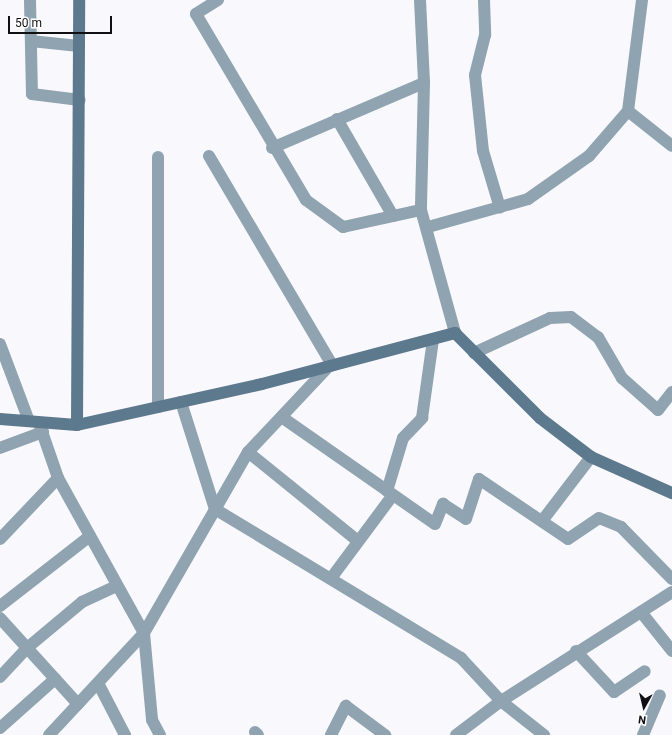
<!DOCTYPE html>
<html>
<head>
<meta charset="utf-8">
<style>
  body { margin:0 }
  #map { position:relative; width:672px; height:735px; overflow:hidden; background:#f9f9fd; font-family:Roboto,sans-serif }
  div>[style] { position:absolute }
  .street>* { height:12px; margin:-6px; padding:0 6px; transform-origin:6px; border-radius:6px; background:#90a3b1 }
  .secondary>* { height:12px; margin:-6px; padding:0 6px; transform-origin:6px; border-radius:6px; background:#5d798e }
  span { translate:-50% -50%; white-space:nowrap; text-align:center; line-height:1.15; -webkit-text-stroke:3.5px #fff; paint-order:stroke }
  .north { position:absolute; left:624px; top:687px; width:40px; height:40px; -webkit-text-stroke:3px #fff; paint-order:stroke; rotate:188deg; font-size:11px; font-weight:700; line-height:16px; text-align:center; color:#101013 }
  .north::after { content:''; display:block; margin:auto; width:14px; height:18px; background:#101013; clip-path:polygon(50% 0,100% 100%,50% 72%,0 100%) }
  .scale { position:absolute; left:8px; top:16px; width:104px; height:18px; box-sizing:border-box; border:2px solid #101013; border-top:0; padding-left:5px; font-size:12px; line-height:14px; white-space:nowrap; color:#101013; -webkit-text-stroke:3px #fff; paint-order:stroke }
</style>
</head>
<body>
<div id="map">
  <div class="street">
    <i style="left:30px;top:0;width:94px;rotate:88.8deg"></i>
    <i style="left:32px;top:94px;width:48px;rotate:7.1deg"></i>
    <i style="left:218px;top:0;width:26px;rotate:148deg"></i>
    <i style="left:196px;top:14px;width:216px;rotate:59.4deg"></i>
    <i style="left:306px;top:200px;width:46px;rotate:36.1deg"></i>
    <i style="left:343px;top:227px;width:80px;rotate:-12.3deg"></i>
    <i style="left:420px;top:0;width:83px;rotate:87.2deg"></i>
    <i style="left:424px;top:83px;width:127px;rotate:91.4deg"></i>
    <i style="left:421px;top:210px;width:128px;rotate:74.5deg"></i>
    <i style="left:484px;top:0;width:35px;rotate:88deg"></i>
    <i style="left:485px;top:35px;width:41px;rotate:104deg"></i>
    <i style="left:475px;top:75px;width:76px;rotate:84deg"></i>
    <i style="left:483px;top:151px;width:59px;rotate:73.4deg"></i>
    <i style="left:31px;top:41px;width:48px;rotate:5.9deg"></i>
    <i style="left:628px;top:111px;width:56px;rotate:38.5deg"></i>
    <i style="left:337px;top:119px;width:112px;rotate:60deg"></i>
    <i style="left:272px;top:148px;width:165px;rotate:-23.2deg"></i>
    <i style="left:209px;top:156px;width:243px;rotate:59.5deg"></i>
    <i style="left:158px;top:157px;width:250px;rotate:90deg"></i>
    <i style="left:428px;top:227px;width:104px;rotate:-15.6deg"></i>
    <i style="left:528px;top:199px;width:75px;rotate:-35.2deg"></i>
    <i style="left:589px;top:156px;width:60px;rotate:-49.1deg"></i>
    <i style="left:628px;top:111px;width:112px;rotate:-82.8deg"></i>
    <i style="left:0;top:344px;width:82px;rotate:69.4deg"></i>
    <i style="left:474px;top:353px;width:84px;rotate:-24.7deg"></i>
    <i style="left:550px;top:318px;width:21px;rotate:-3deg"></i>
    <i style="left:571px;top:317px;width:34px;rotate:37deg"></i>
    <i style="left:598px;top:337px;width:48px;rotate:59.7deg"></i>
    <i style="left:622px;top:378px;width:48px;rotate:41.6deg"></i>
    <i style="left:658px;top:410px;width:23px;rotate:-52deg"></i>
    <i style="left:181px;top:402px;width:112px;rotate:72.4deg"></i>
    <i style="left:215px;top:509px;width:288px;rotate:31.2deg"></i>
    <i style="left:461px;top:658px;width:59px;rotate:47.1deg"></i>
    <i style="left:501px;top:701px;width:55px;rotate:38.3deg"></i>
    <i style="left:283px;top:418px;width:185px;rotate:34.9deg"></i>
    <i style="left:435px;top:524px;width:22px;rotate:-68deg"></i>
    <i style="left:443px;top:504px;width:27px;rotate:33deg"></i>
    <i style="left:466px;top:519px;width:42px;rotate:-72deg"></i>
    <i style="left:479px;top:479px;width:107px;rotate:34deg"></i>
    <i style="left:568px;top:539px;width:37px;rotate:-34deg"></i>
    <i style="left:599px;top:518px;width:24px;rotate:22deg"></i>
    <i style="left:621px;top:527px;width:73px;rotate:45.6deg"></i>
    <i style="left:39px;top:423px;width:58px;rotate:70.9deg"></i>
    <i style="left:58px;top:478px;width:177px;rotate:61deg"></i>
    <i style="left:144px;top:633px;width:87px;rotate:84.7deg"></i>
    <i style="left:152px;top:720px;width:17px;rotate:62deg"></i>
    <i style="left:0;top:448px;width:46px;rotate:-20.4deg"></i>
    <i style="left:248px;top:452px;width:141px;rotate:39deg"></i>
    <i style="left:387px;top:491px;width:55px;rotate:-73.2deg"></i>
    <i style="left:403px;top:438px;width:28px;rotate:-46deg"></i>
    <i style="left:422px;top:418px;width:79px;rotate:-82deg"></i>
    <i style="left:542px;top:521px;width:81px;rotate:-52.6deg"></i>
    <i style="left:0;top:539px;width:84px;rotate:-46.4deg"></i>
    <i style="left:332px;top:577px;width:102px;rotate:-53.4deg"></i>
    <i style="left:0;top:606px;width:114px;rotate:-37.9deg"></i>
    <i style="left:641px;top:612px;width:50px;rotate:51.5deg"></i>
    <i style="left:0;top:618px;width:116px;rotate:47.8deg"></i>
    <i style="left:576px;top:651px;width:56px;rotate:47.2deg"></i>
    <i style="left:614px;top:692px;width:37px;rotate:-34deg"></i>
    <i style="left:0;top:677px;width:40px;rotate:-47deg"></i>
    <i style="left:27px;top:648px;width:72px;rotate:-39.9deg"></i>
    <i style="left:82px;top:602px;width:38px;rotate:-25deg"></i>
    <i style="left:98px;top:683px;width:59px;rotate:62.6deg"></i>
    <i style="left:0;top:728px;width:74px;rotate:-41.7deg"></i>
    <i style="left:255px;top:732px;width:4px;rotate:45deg"></i>
    <i style="left:49px;top:735px;width:139px;rotate:-47deg"></i>
    <i style="left:144px;top:633px;width:209px;rotate:-60.1deg"></i>
    <i style="left:248px;top:452px;width:118px;rotate:-46.7deg"></i>
    <i style="left:331px;top:735px;width:33px;rotate:-63deg"></i>
    <i style="left:346px;top:706px;width:49px;rotate:36.6deg"></i>
    <i style="left:456px;top:735px;width:56px;rotate:-37.1deg"></i>
    <i style="left:501px;top:701px;width:203px;rotate:-32.5deg"></i>
    <i style="left:643px;top:735px;width:43px;rotate:-67deg"></i>
  </div>
  <div class="secondary">
    <i style="left:0;top:419px;width:77px;rotate:4.5deg"></i>
    <i style="left:77px;top:425px;width:189px;rotate:-12.5deg"></i>
    <i style="left:262px;top:384px;width:200px;rotate:-14.8deg"></i>
    <i style="left:455px;top:333px;width:120px;rotate:45deg"></i>
    <i style="left:540px;top:418px;width:64px;rotate:37.4deg"></i>
    <i style="left:591px;top:457px;width:89px;rotate:24deg"></i>
    <i style="left:77px;top:425px;width:425px;rotate:-89.7deg"></i>
  </div>
  <div class="north">N</div>
  <div class="scale">50 m</div>
</div>
</body>
</html>
